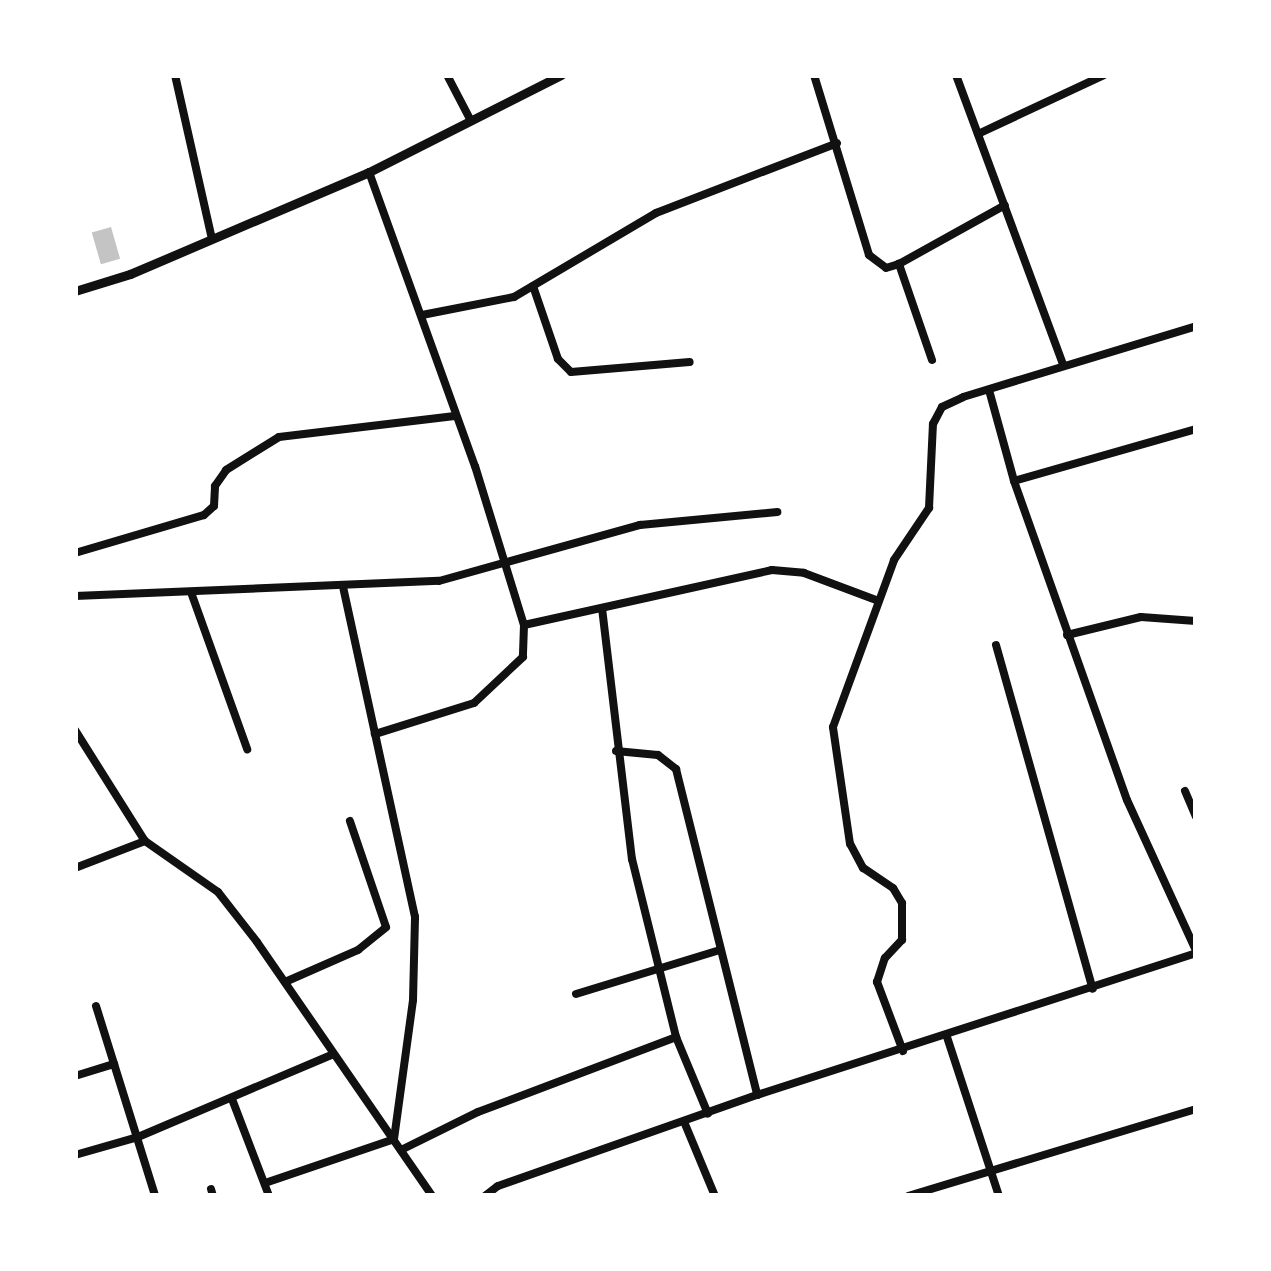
<!DOCTYPE html>
<html>
<head>
<meta charset="utf-8">
<style>
  body { margin:0 }
  #map { position:relative; width:1271px; height:1271px; overflow:hidden; background:#fff; font-family:"Zilla Slab",serif }
  div>[style] { position:absolute }
  .building>* { inset:0; background:#c4c4c4; transform-origin:0 0 }
  .minor>* { height:8px; margin:-4px; padding:0 4px; transform-origin:4px; border-radius:4px; background:#111 }
  .tertiary>* { height:9px; margin:-4.5px; padding:0 4.5px; transform-origin:4.5px; border-radius:4.5px; background:#111 }
  span { translate:-50% -50%; white-space:nowrap; text-align:center; line-height:1.15; -webkit-text-stroke:8px #fff; paint-order:stroke }
  .frame { position:absolute; inset:0; border:78px solid #fff; pointer-events:none }
</style>
</head>
<body>
<div id="map">
  <div class="building">
    <i style="left:111px;top:227px;width:33px;height:20px;rotate:74deg"></i>
  </div>
  <div class="minor">
    <i style="left:175px;top:75px;width:168px;rotate:77.3deg"></i>
    <i style="left:447px;top:75px;width:52px;rotate:62.4deg"></i>
    <i style="left:814px;top:75px;width:188px;rotate:73deg"></i>
    <i style="left:869px;top:255px;width:21px;rotate:37deg"></i>
    <i style="left:886px;top:268px;width:14px;rotate:-17deg"></i>
    <i style="left:956px;top:75px;width:309px;rotate:69.7deg"></i>
    <i style="left:978px;top:134px;width:139px;rotate:-25.1deg"></i>
    <i style="left:369px;top:172px;width:313px;rotate:70.2deg"></i>
    <i style="left:475px;top:466px;width:166px;rotate:72.9deg"></i>
    <i style="left:524px;top:625px;width:32px;rotate:92deg"></i>
    <i style="left:523px;top:657px;width:67px;rotate:136.8deg"></i>
    <i style="left:474px;top:703px;width:104px;rotate:162.6deg"></i>
    <i style="left:533px;top:286px;width:77px;rotate:71.1deg"></i>
    <i style="left:558px;top:359px;width:18px;rotate:45deg"></i>
    <i style="left:571px;top:372px;width:119px;rotate:-4.8deg"></i>
    <i style="left:422px;top:315px;width:94px;rotate:-11.1deg"></i>
    <i style="left:514px;top:297px;width:165px;rotate:-30.6deg"></i>
    <i style="left:656px;top:213px;width:194px;rotate:-21.1deg"></i>
    <i style="left:932px;top:360px;width:102px;rotate:-109deg"></i>
    <i style="left:899px;top:264px;width:121px;rotate:-29.1deg"></i>
    <i style="left:989px;top:390px;width:94px;rotate:74.6deg"></i>
    <i style="left:1014px;top:481px;width:338px;rotate:70.5deg"></i>
    <i style="left:1127px;top:800px;width:166px;rotate:65.4deg"></i>
    <i style="left:1014px;top:481px;width:189px;rotate:-15.9deg"></i>
    <i style="left:75px;top:553px;width:134px;rotate:-16.4deg"></i>
    <i style="left:204px;top:515px;width:13px;rotate:-42deg"></i>
    <i style="left:214px;top:506px;width:20px;rotate:-87deg"></i>
    <i style="left:215px;top:486px;width:19px;rotate:-55deg"></i>
    <i style="left:226px;top:470px;width:62px;rotate:-31.9deg"></i>
    <i style="left:279px;top:437px;width:177px;rotate:-6.8deg"></i>
    <i style="left:192px;top:595px;width:164px;rotate:70.3deg"></i>
    <i style="left:75px;top:596px;width:364px;rotate:-2.4deg"></i>
    <i style="left:439px;top:581px;width:209px;rotate:-15.6deg"></i>
    <i style="left:640px;top:525px;width:138px;rotate:-5.4deg"></i>
    <i style="left:602px;top:608px;width:253px;rotate:83.2deg"></i>
    <i style="left:632px;top:859px;width:183px;rotate:76.1deg"></i>
    <i style="left:676px;top:1037px;width:83px;rotate:67.4deg"></i>
    <i style="left:524px;top:625px;width:254px;rotate:-12.5deg"></i>
    <i style="left:772px;top:570px;width:32px;rotate:5deg"></i>
    <i style="left:804px;top:573px;width:77px;rotate:20.6deg"></i>
    <i style="left:1067px;top:635px;width:76px;rotate:-13.7deg"></i>
    <i style="left:1141px;top:617px;width:55px;rotate:4.2deg"></i>
    <i style="left:996px;top:645px;width:357px;rotate:74.3deg"></i>
    <i style="left:75px;top:730px;width:131px;rotate:57.8deg"></i>
    <i style="left:145px;top:841px;width:89px;rotate:34.9deg"></i>
    <i style="left:218px;top:892px;width:63px;rotate:52deg"></i>
    <i style="left:257px;top:942px;width:308px;rotate:55.4deg"></i>
    <i style="left:616px;top:751px;width:42px;rotate:5.4deg"></i>
    <i style="left:658px;top:755px;width:23px;rotate:38deg"></i>
    <i style="left:676px;top:769px;width:336px;rotate:76deg"></i>
    <i style="left:1185px;top:791px;width:28px;rotate:67deg"></i>
    <i style="left:75px;top:868px;width:75px;rotate:-21.1deg"></i>
    <i style="left:285px;top:982px;width:80px;rotate:-23.7deg"></i>
    <i style="left:358px;top:950px;width:36px;rotate:-39deg"></i>
    <i style="left:386px;top:927px;width:112px;rotate:-108.8deg"></i>
    <i style="left:576px;top:994px;width:147px;rotate:-17deg"></i>
    <i style="left:96px;top:1006px;width:199px;rotate:72.7deg"></i>
    <i style="left:947px;top:1037px;width:167px;rotate:71.9deg"></i>
    <i style="left:903px;top:1051px;width:74px;rotate:-110.6deg"></i>
    <i style="left:877px;top:982px;width:25px;rotate:-72deg"></i>
    <i style="left:885px;top:958px;width:25px;rotate:-47deg"></i>
    <i style="left:902px;top:940px;width:37px;rotate:-90deg"></i>
    <i style="left:902px;top:903px;width:17px;rotate:-121deg"></i>
    <i style="left:893px;top:888px;width:36px;rotate:-146deg"></i>
    <i style="left:863px;top:868px;width:27px;rotate:-118deg"></i>
    <i style="left:850px;top:844px;width:118px;rotate:-98.3deg"></i>
    <i style="left:833px;top:727px;width:178px;rotate:-69.9deg"></i>
    <i style="left:894px;top:560px;width:63px;rotate:-56.1deg"></i>
    <i style="left:929px;top:508px;width:84px;rotate:-87.3deg"></i>
    <i style="left:933px;top:424px;width:19px;rotate:-62deg"></i>
    <i style="left:942px;top:407px;width:23px;rotate:-25deg"></i>
    <i style="left:963px;top:397px;width:244px;rotate:-16.9deg"></i>
    <i style="left:75px;top:1076px;width:41px;rotate:-17.1deg"></i>
    <i style="left:232px;top:1099px;width:104px;rotate:69.1deg"></i>
    <i style="left:685px;top:1124px;width:78px;rotate:67.4deg"></i>
    <i style="left:401px;top:1150px;width:86px;rotate:-26.3deg"></i>
    <i style="left:478px;top:1112px;width:212px;rotate:-20.7deg"></i>
    <i style="left:75px;top:1155px;width:66px;rotate:-15.9deg"></i>
    <i style="left:138px;top:1137px;width:210px;rotate:-23deg"></i>
    <i style="left:265px;top:1183px;width:136px;rotate:-18.8deg"></i>
    <i style="left:394px;top:1139px;width:140px;rotate:-82.2deg"></i>
    <i style="left:413px;top:1000px;width:83px;rotate:-88.6deg"></i>
    <i style="left:415px;top:917px;width:335px;rotate:-102.3deg"></i>
    <i style="left:211px;top:1189px;width:7px;rotate:74deg"></i>
    <i style="left:485px;top:1196px;width:16px;rotate:-38deg"></i>
    <i style="left:498px;top:1186px;width:275px;rotate:-19.4deg"></i>
    <i style="left:757px;top:1095px;width:461px;rotate:-17.9deg"></i>
    <i style="left:908px;top:1196px;width:301px;rotate:-16.8deg"></i>
  </div>
  <div class="tertiary">
    <i style="left:75px;top:291px;width:58px;rotate:-17.2deg"></i>
    <i style="left:130px;top:274px;width:260px;rotate:-23.1deg"></i>
    <i style="left:369px;top:172px;width:215px;rotate:-26.8deg"></i>
  </div>
  <div class="frame"></div>
</div>
</body>
</html>
